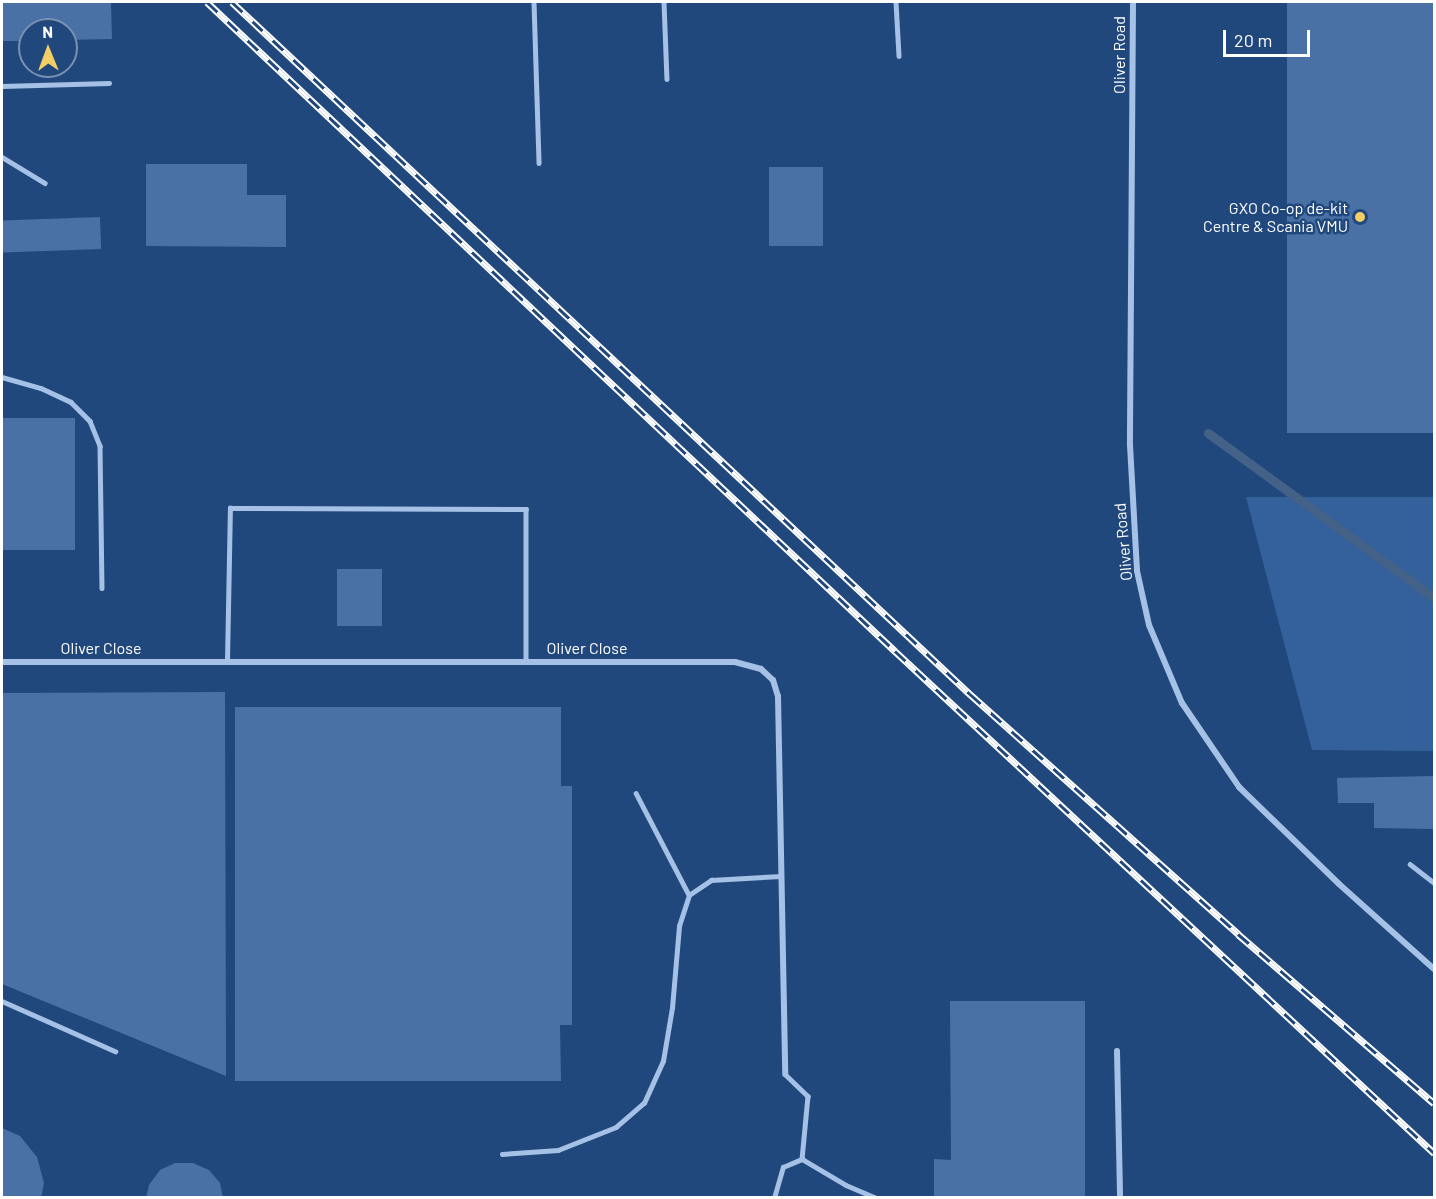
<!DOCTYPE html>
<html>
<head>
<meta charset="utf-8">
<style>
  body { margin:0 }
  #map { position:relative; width:1436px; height:1199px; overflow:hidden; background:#21487d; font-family:Barlow,sans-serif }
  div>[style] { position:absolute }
  .green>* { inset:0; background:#34619b }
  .stream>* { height:9px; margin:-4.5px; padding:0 4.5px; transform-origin:4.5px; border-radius:4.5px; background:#446188 }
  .building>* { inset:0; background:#4a71a6; transform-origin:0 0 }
  .lane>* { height:4.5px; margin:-2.25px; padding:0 2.25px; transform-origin:2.25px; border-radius:2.25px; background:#a5c1e6 }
  .street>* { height:6px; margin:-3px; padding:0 3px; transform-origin:3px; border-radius:3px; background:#a5c1e6 }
  .rail>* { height:7px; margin-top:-3.5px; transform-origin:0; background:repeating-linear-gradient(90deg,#21487d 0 14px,#fff 0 28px); box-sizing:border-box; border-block:2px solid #fff }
  .dots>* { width:16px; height:16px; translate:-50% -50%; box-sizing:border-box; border:3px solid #21487d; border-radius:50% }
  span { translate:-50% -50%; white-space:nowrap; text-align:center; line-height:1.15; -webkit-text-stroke:5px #21487d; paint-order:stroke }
  .street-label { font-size:16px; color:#fff }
  .poi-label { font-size:16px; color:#fff }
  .right { translate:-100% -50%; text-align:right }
  .frame { position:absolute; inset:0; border:3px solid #fff; pointer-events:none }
  .north { position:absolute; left:18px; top:18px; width:60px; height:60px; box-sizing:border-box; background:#21487d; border:2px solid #7a91b1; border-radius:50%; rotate:359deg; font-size:16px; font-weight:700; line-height:24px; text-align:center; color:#fff }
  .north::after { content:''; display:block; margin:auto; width:21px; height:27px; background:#f3cd66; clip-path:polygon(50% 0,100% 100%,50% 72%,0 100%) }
  .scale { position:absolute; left:1223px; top:30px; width:87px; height:27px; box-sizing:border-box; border:3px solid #fff; border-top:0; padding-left:8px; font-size:18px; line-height:21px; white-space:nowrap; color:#fff; -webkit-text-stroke:4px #21487d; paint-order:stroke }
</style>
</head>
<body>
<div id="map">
  <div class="green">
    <i style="clip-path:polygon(1246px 497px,1434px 497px,1434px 751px,1312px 750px)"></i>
  </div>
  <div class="stream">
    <i style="left:1208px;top:433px;width:280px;rotate:36.1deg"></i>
  </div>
  <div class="building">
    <i style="clip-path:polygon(2px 2px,111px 2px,112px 39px,66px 40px,66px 30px,30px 30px,30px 41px,2px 41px)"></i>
    <i style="left:1287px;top:2px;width:147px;height:431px"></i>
    <i style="clip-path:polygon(146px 164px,247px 164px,247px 195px,286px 195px,286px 247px,146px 246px)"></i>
    <i style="left:769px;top:167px;width:54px;height:79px"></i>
    <i style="left:100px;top:217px;width:32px;height:98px;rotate:88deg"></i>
    <i style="left:2px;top:418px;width:73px;height:132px"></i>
    <i style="left:337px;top:569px;width:45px;height:57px"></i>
    <i style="clip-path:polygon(225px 692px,226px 1076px,2px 984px,2px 693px)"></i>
    <i style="clip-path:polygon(235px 707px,561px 707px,561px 786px,572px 786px,572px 1025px,560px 1025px,561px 1081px,235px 1081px)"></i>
    <i style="clip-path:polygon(1434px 776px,1434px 829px,1374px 828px,1374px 803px,1338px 803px,1337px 778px)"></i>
    <i style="clip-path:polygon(950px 1001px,1085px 1001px,1085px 1198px,934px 1198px,934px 1159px,951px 1160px)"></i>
    <i style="clip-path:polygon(2px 1128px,20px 1136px,37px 1157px,44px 1183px,41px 1198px,2px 1198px)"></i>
    <i style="clip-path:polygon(175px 1163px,193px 1163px,209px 1170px,220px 1183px,223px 1198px,146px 1198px,149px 1185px,160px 1170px)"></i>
  </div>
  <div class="lane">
    <i style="left:534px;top:2px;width:161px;rotate:88.2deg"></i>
    <i style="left:664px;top:2px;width:77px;rotate:87.8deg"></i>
    <i style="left:896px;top:2px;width:54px;rotate:86.8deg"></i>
    <i style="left:2px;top:86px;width:107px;rotate:-1.6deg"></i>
    <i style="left:2px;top:157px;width:50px;rotate:31.2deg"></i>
    <i style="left:2px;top:377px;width:41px;rotate:15.8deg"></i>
    <i style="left:41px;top:388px;width:33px;rotate:25deg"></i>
    <i style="left:71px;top:402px;width:27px;rotate:45deg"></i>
    <i style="left:90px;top:421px;width:27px;rotate:68deg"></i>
    <i style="left:100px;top:446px;width:142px;rotate:89.2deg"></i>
    <i style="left:227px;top:661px;width:153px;rotate:-88.9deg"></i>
    <i style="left:230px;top:508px;width:296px;rotate:0.2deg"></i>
    <i style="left:526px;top:509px;width:153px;rotate:90deg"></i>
    <i style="left:636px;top:793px;width:115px;rotate:62.5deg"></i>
    <i style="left:1410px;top:864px;width:31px;rotate:38deg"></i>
    <i style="left:2px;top:1001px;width:124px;rotate:23.9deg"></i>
    <i style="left:785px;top:1074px;width:32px;rotate:44deg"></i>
    <i style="left:808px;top:1096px;width:63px;rotate:95.4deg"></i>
    <i style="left:502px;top:1154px;width:56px;rotate:-4.1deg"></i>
    <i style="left:558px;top:1150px;width:62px;rotate:-21.6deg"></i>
    <i style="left:616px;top:1127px;width:37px;rotate:-41deg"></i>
    <i style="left:644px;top:1103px;width:46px;rotate:-65.7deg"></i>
    <i style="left:663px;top:1061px;width:54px;rotate:-80.4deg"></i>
    <i style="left:672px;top:1008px;width:82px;rotate:-85.1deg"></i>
    <i style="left:679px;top:926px;width:33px;rotate:-72deg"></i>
    <i style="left:689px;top:895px;width:27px;rotate:-34deg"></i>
    <i style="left:711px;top:880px;width:70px;rotate:-3.3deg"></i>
    <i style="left:802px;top:1159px;width:51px;rotate:30.6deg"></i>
    <i style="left:846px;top:1185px;width:34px;rotate:23deg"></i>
    <i style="left:774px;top:1198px;width:32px;rotate:-74deg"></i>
    <i style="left:783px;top:1167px;width:21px;rotate:-23deg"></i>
  </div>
  <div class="street">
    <i style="left:1133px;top:2px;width:443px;rotate:90.4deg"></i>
    <i style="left:1130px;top:445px;width:126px;rotate:86.8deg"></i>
    <i style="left:1137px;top:571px;width:55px;rotate:77.5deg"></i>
    <i style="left:1149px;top:625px;width:85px;rotate:67.1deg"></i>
    <i style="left:1182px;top:703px;width:102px;rotate:55.8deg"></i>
    <i style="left:1239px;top:787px;width:139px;rotate:44.1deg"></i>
    <i style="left:1339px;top:884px;width:127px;rotate:41.8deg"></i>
    <i style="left:2px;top:662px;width:733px"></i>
    <i style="left:735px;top:662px;width:27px;rotate:15deg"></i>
    <i style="left:761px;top:669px;width:16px;rotate:43deg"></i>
    <i style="left:773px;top:680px;width:17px;rotate:73deg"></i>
    <i style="left:778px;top:696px;width:378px;rotate:88.9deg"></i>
    <i style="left:1117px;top:1051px;width:147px;rotate:88.8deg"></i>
  </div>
  <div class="rail">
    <i style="left:207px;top:2px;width:946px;rotate:43.33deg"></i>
    <i style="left:895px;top:651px;width:737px;rotate:42.96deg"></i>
    <i style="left:232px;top:2px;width:1012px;rotate:43.16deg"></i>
    <i style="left:970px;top:694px;width:360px;rotate:41.8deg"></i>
    <i style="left:1238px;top:934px;width:259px;rotate:40.8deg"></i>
  </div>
  <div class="dots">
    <i style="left:1360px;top:217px;background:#f3cd66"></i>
  </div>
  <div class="street-label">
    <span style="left:1119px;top:55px;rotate:-90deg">Oliver Road</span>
    <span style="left:1123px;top:542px;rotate:-95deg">Oliver Road</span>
    <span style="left:101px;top:648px">Oliver Close</span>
    <span style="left:587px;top:648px">Oliver Close</span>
  </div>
  <div class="poi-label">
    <span class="right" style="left:1348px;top:217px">GXO Co-op de-kit<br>Centre &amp; Scania VMU</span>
  </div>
  <div class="frame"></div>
  <div class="north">N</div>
  <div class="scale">20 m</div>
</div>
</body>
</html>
